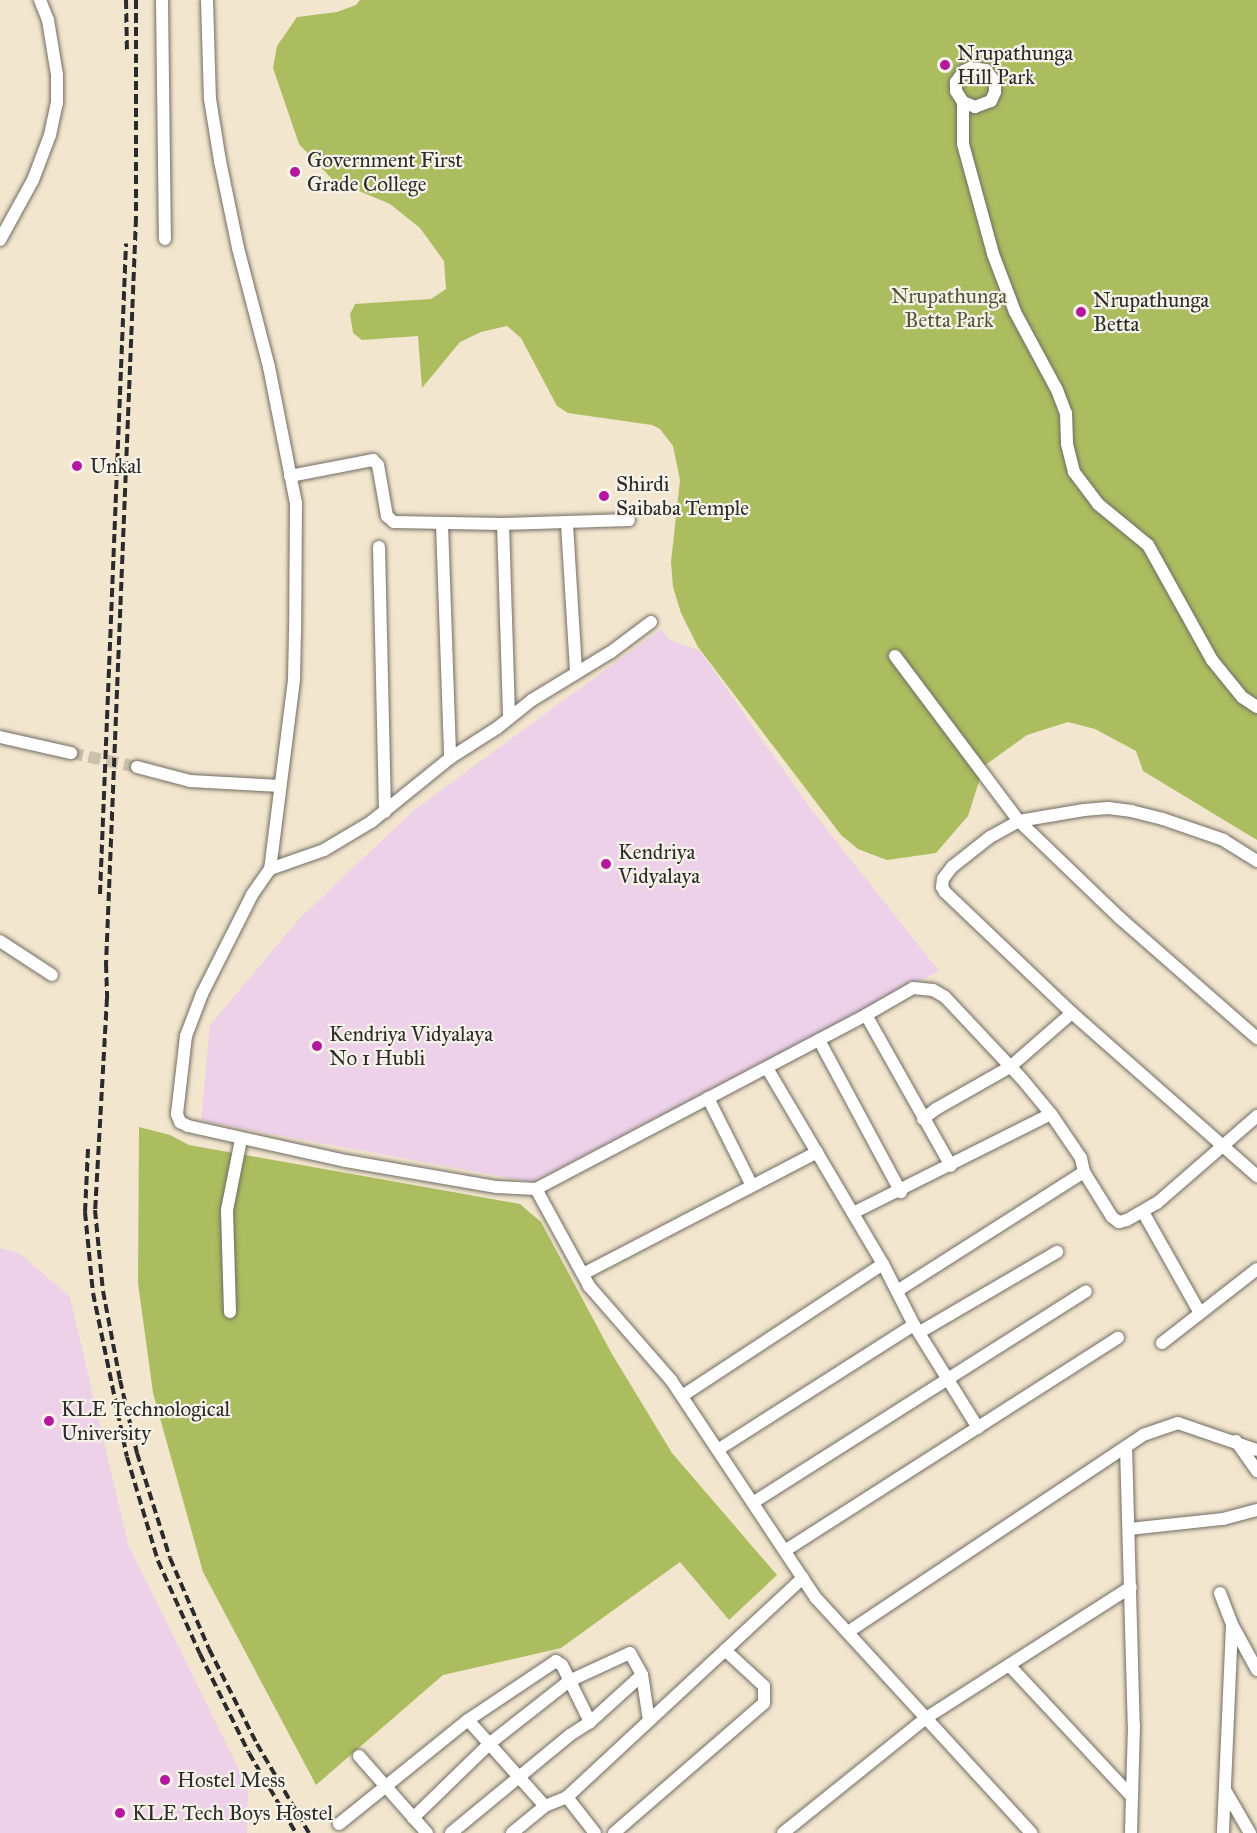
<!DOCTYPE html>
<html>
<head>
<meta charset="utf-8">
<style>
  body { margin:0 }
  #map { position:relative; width:1257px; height:1833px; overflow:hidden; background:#f3e6ce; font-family:"IM FELL Great Primer",serif }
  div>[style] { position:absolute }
  .built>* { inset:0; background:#edd1e9 }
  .green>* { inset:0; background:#acbd60 }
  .street-tunnel>* { height:12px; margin-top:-6px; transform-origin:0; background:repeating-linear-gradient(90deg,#cbc1ad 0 12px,transparent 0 18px) }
  .roads { filter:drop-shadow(0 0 2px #716c64) drop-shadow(0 0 2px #716c64) }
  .street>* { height:12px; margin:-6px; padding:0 6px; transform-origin:6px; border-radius:6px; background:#fff }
  .rail>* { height:4px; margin-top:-2px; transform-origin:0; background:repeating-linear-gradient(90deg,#2b2b2b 0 9px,transparent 0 13.5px) }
  .dots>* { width:16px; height:16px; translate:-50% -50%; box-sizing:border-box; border:3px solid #f7f3e8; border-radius:50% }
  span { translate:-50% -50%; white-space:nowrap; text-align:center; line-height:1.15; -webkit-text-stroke:4.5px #f7f3e8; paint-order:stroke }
  .poi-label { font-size:21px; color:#2b2b2b }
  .left { translate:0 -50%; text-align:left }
  .park-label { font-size:21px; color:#52573b }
</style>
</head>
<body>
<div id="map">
  <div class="built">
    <i style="clip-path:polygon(661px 629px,670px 640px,700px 651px,810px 808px,939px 971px,532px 1182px,201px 1121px,210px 1025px,300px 918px,414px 810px)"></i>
    <i style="clip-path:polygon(0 1248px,19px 1253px,70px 1297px,128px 1544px,248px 1788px,247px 1833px,0 1833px)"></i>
  </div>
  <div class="green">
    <i style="clip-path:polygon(360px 0,1257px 0,1257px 840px,1143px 771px,1136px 751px,1095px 729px,1068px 722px,1027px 735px,984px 766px,968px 816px,936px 853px,887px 860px,858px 849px,841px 835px,698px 647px,681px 613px,673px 587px,671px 562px,680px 480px,673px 446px,660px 429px,652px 425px,568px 413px,557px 406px,521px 338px,507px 326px,481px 332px,460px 342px,422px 388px,418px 336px,362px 340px,353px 333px,350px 314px,355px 304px,431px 299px,446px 289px,444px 261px,420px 228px,390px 204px,333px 180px,299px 144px,273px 68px,277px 46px,297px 17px,337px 12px,356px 5px)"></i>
    <i style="clip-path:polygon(139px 1127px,170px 1135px,189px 1145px,520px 1204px,541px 1222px,612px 1354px,672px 1453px,777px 1575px,729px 1620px,680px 1562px,561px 1648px,443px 1675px,316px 1785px,203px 1572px,153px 1393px,138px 1283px)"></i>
  </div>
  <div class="street-tunnel">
    <i style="left:71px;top:753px;width:67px;rotate:12deg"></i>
  </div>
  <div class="roads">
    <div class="street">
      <i style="left:162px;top:0;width:239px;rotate:89.3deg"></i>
      <i style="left:207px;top:0;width:99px;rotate:88.3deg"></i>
      <i style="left:210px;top:99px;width:63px;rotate:80.8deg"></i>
      <i style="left:220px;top:161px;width:89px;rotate:78.3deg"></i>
      <i style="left:238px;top:248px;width:123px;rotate:75.4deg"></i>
      <i style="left:269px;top:367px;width:139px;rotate:78.8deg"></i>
      <i style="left:296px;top:503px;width:128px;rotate:90.4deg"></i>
      <i style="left:295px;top:631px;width:49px;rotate:91.2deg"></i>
      <i style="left:294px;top:680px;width:191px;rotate:97.2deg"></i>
      <i style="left:270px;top:869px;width:32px;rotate:125deg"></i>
      <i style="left:252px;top:895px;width:111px;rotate:116.8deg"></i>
      <i style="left:202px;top:994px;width:45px;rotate:110.9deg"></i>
      <i style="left:186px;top:1036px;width:79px;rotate:96.6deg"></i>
      <i style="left:177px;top:1114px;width:9px;rotate:69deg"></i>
      <i style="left:180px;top:1122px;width:9px;rotate:27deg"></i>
      <i style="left:188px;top:1126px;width:162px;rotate:12.5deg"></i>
      <i style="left:346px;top:1161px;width:153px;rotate:9.8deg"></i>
      <i style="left:497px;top:1187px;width:39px;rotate:3deg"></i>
      <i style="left:536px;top:1189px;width:373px;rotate:-27.8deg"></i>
      <i style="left:866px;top:1015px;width:54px;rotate:-29.9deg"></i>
      <i style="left:913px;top:988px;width:20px;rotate:6deg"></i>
      <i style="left:933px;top:990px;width:14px;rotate:30deg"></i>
      <i style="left:945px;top:997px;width:112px;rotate:46.8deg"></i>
      <i style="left:1022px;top:1079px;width:45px;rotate:50.4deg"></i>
      <i style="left:1051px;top:1114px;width:53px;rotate:55.7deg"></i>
      <i style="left:1081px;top:1158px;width:14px;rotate:78deg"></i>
      <i style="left:1084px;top:1172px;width:53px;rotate:58.1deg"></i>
      <i style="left:1112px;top:1217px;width:9px;rotate:36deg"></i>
      <i style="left:1119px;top:1222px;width:8px;rotate:-14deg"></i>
      <i style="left:1127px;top:1220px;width:34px;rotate:-30deg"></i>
      <i style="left:1157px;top:1203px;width:133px;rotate:-41deg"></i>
      <i style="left:963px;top:102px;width:13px;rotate:23deg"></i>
      <i style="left:975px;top:107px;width:17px;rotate:-21deg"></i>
      <i style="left:991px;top:101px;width:10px;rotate:-66deg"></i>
      <i style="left:995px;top:92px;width:10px;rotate:-90deg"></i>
      <i style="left:995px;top:82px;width:15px;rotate:-127deg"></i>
      <i style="left:986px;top:70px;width:16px;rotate:-173deg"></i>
      <i style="left:970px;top:68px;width:7px;rotate:153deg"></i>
      <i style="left:964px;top:71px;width:14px;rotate:126deg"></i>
      <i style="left:956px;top:82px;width:9px;rotate:90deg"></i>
      <i style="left:956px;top:91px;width:13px;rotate:58deg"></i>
      <i style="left:963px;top:102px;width:42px;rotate:90deg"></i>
      <i style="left:963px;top:144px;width:114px;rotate:74.7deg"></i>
      <i style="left:993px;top:254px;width:62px;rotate:69.2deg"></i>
      <i style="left:1015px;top:312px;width:89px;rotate:61.7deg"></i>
      <i style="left:1057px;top:390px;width:25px;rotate:69deg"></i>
      <i style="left:1066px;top:413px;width:31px;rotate:88deg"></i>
      <i style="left:1067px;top:444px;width:29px;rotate:76deg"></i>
      <i style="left:1074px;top:472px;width:40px;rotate:53deg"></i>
      <i style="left:1098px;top:504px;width:65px;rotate:39.4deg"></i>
      <i style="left:1148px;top:545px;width:132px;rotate:60.9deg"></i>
      <i style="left:1212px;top:660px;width:48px;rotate:51deg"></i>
      <i style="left:1242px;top:697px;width:18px;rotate:34deg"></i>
      <i style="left:0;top:240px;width:68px;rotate:-61.2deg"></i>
      <i style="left:33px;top:180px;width:48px;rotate:-69.3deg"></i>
      <i style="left:50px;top:135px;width:33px;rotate:-78deg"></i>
      <i style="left:57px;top:103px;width:28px;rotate:-90deg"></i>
      <i style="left:57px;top:75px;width:56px;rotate:-99.3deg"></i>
      <i style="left:48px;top:20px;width:22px;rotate:-112deg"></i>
      <i style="left:290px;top:476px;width:85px;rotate:-10.9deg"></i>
      <i style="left:373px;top:460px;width:7px;rotate:45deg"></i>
      <i style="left:378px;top:465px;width:52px;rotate:80deg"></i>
      <i style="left:387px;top:516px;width:9px;rotate:41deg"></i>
      <i style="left:394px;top:522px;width:109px;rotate:1.1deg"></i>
      <i style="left:503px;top:524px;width:126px;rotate:-1.8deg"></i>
      <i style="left:442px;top:524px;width:234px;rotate:88deg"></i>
      <i style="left:503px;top:524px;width:194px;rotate:88.2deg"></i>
      <i style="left:567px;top:524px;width:149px;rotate:86.5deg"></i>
      <i style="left:379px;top:547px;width:265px;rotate:88.7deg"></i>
      <i style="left:895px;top:656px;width:206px;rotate:53.1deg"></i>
      <i style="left:1019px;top:821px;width:141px;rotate:43.9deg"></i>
      <i style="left:1121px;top:919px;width:181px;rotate:41.2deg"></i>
      <i style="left:0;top:737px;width:73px;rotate:12.7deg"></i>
      <i style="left:137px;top:767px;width:55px;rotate:14.8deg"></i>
      <i style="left:190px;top:781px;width:90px;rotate:3.2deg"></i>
      <i style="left:1257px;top:861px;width:39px;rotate:-148deg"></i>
      <i style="left:1224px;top:840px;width:65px;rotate:-161deg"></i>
      <i style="left:1163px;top:819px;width:32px;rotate:-166deg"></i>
      <i style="left:1132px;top:811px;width:24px;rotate:-173deg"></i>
      <i style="left:1108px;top:808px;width:24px;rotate:175deg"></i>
      <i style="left:1084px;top:810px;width:66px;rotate:170.4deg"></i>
      <i style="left:1019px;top:821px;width:33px;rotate:151deg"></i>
      <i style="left:990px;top:837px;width:48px;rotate:141.7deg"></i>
      <i style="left:952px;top:867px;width:15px;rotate:127deg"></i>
      <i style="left:943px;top:879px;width:8px;rotate:97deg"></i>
      <i style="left:942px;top:887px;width:6px;rotate:59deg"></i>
      <i style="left:945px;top:892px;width:175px;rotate:43.6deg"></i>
      <i style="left:1072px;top:1013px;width:247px;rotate:41.4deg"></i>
      <i style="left:270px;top:869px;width:57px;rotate:-19.4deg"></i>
      <i style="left:324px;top:850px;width:55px;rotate:-30.8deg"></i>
      <i style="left:371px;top:822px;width:102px;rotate:-39deg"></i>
      <i style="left:450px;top:758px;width:56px;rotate:-32.6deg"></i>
      <i style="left:497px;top:728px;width:45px;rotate:-38.7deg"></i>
      <i style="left:532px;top:700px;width:92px;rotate:-31.3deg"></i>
      <i style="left:611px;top:652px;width:50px;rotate:-36.9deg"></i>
      <i style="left:0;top:941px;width:62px;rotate:33.2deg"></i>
      <i style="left:866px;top:1015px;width:173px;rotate:60.6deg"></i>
      <i style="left:819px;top:1040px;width:173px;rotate:61.7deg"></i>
      <i style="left:767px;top:1068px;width:228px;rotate:59.4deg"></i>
      <i style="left:883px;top:1264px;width:68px;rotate:63.1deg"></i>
      <i style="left:914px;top:1325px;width:121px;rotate:58.1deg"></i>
      <i style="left:708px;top:1098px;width:98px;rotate:63.4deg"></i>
      <i style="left:923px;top:1119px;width:16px;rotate:-38deg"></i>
      <i style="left:936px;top:1109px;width:85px;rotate:-29.6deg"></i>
      <i style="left:1010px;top:1067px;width:82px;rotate:-41.1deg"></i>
      <i style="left:536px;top:1189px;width:111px;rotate:61.3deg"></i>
      <i style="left:589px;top:1286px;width:125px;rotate:48.9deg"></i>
      <i style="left:671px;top:1380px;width:262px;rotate:56.4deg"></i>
      <i style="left:816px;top:1598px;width:319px;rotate:47.5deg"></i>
      <i style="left:1143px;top:1212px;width:116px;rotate:60.6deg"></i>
      <i style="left:853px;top:1213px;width:221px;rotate:-26.6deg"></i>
      <i style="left:583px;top:1274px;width:264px;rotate:-27.5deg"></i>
      <i style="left:897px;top:1291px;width:222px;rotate:-32.5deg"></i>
      <i style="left:230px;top:1312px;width:102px;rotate:-91.7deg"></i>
      <i style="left:227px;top:1210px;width:72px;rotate:-78.8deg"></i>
      <i style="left:920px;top:1332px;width:159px;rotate:-30.3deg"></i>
      <i style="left:1162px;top:1343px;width:120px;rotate:-37.9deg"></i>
      <i style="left:682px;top:1396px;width:240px;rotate:-33.3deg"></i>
      <i style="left:1236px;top:1441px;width:37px;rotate:55deg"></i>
      <i style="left:1126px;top:1447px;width:278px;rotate:88.4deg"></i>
      <i style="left:1134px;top:1725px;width:108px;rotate:91.6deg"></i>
      <i style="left:719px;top:1449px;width:231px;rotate:-32.5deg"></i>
      <i style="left:754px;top:1502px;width:393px;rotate:-32.4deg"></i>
      <i style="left:1129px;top:1529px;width:95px;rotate:-6.1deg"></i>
      <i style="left:1223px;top:1519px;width:35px;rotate:-15deg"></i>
      <i style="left:786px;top:1550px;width:394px;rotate:-32.6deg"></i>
      <i style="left:1220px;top:1593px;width:34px;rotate:69deg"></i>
      <i style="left:1232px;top:1625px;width:208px;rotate:92.5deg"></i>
      <i style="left:1233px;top:1626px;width:50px;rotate:61.4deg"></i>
      <i style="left:848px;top:1632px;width:355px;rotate:-33.7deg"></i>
      <i style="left:1143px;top:1435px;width:37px;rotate:-19deg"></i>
      <i style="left:1178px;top:1423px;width:83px;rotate:18.9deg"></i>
      <i style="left:1009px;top:1665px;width:180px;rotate:47deg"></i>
      <i style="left:468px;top:1720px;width:106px;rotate:-33.8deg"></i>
      <i style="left:556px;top:1661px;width:7px;rotate:34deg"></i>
      <i style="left:562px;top:1665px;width:64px;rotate:63.8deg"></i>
      <i style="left:359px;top:1756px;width:103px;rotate:48.6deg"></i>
      <i style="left:1225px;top:1790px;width:50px;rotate:59.8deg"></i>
      <i style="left:413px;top:1818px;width:106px;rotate:-44.2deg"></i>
      <i style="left:489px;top:1744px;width:102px;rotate:-38.2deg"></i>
      <i style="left:569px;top:1681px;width:67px;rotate:-24.7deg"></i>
      <i style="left:630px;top:1653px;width:25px;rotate:61deg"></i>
      <i style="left:339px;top:1824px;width:166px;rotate:-38.9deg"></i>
      <i style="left:468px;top:1720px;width:115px;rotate:48.2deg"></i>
      <i style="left:545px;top:1806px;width:24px;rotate:-22deg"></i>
      <i style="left:451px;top:1833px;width:154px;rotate:-39.5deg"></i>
      <i style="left:570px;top:1735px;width:24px;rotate:-33deg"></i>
      <i style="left:590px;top:1722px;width:70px;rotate:-42.1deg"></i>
      <i style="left:642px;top:1675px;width:46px;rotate:81.2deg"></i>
      <i style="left:512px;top:1833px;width:43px;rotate:-39.3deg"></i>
      <i style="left:595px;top:1833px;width:46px;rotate:-127.9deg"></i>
      <i style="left:567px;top:1797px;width:322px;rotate:-42.9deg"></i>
      <i style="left:614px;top:1833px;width:198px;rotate:-40.9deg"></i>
      <i style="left:764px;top:1703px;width:17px;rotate:-90deg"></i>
      <i style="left:764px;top:1686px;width:53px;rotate:-137.3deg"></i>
      <i style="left:783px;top:1833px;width:184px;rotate:-38.8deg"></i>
      <i style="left:926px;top:1718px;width:243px;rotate:-32.6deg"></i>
    </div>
  </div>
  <div class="rail">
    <i style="left:126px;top:0;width:52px;rotate:88.9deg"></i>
    <i style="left:136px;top:0;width:218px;rotate:90deg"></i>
    <i style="left:136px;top:218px;width:747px;rotate:92.3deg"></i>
    <i style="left:106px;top:964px;width:34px;rotate:88deg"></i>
    <i style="left:107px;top:998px;width:212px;rotate:93.2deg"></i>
    <i style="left:95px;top:1210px;width:81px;rotate:84.4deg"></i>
    <i style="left:103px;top:1291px;width:91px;rotate:79.2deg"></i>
    <i style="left:120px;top:1380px;width:75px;rotate:76.9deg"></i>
    <i style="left:137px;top:1453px;width:110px;rotate:72.6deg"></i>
    <i style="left:170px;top:1558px;width:99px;rotate:66.8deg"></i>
    <i style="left:209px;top:1649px;width:106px;rotate:63.2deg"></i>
    <i style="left:257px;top:1744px;width:103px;rotate:59.7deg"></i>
    <i style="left:100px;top:894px;width:651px;rotate:-87.71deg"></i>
    <i style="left:88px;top:1149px;width:63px;rotate:92.7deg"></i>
    <i style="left:85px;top:1212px;width:81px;rotate:84.4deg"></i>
    <i style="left:93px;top:1293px;width:167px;rotate:78.3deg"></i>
    <i style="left:127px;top:1457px;width:109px;rotate:73.4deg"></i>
    <i style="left:158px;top:1561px;width:102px;rotate:65.7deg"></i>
    <i style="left:200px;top:1654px;width:110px;rotate:63.7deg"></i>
    <i style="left:249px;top:1753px;width:93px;rotate:59.6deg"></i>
  </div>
  <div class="dots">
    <i style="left:945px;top:65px;background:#b5179e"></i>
    <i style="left:295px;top:172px;background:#b5179e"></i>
    <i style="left:1081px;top:312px;background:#b5179e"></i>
    <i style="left:77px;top:466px;background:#b5179e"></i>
    <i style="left:604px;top:496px;background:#b5179e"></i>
    <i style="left:606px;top:864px;background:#b5179e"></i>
    <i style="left:317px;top:1046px;background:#b5179e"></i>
    <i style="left:49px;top:1421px;background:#b5179e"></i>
    <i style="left:165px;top:1780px;background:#b5179e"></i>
    <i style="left:120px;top:1813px;background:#b5179e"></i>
  </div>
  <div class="poi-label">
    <span class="left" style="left:957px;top:65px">Nrupathunga<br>Hill Park</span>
    <span class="left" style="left:307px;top:172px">Government First<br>Grade College</span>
    <span class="left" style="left:1093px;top:312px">Nrupathunga<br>Betta</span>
    <span class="left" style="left:90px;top:466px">Unkal</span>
    <span class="left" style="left:616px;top:496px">Shirdi<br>Saibaba Temple</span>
    <span class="left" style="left:618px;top:864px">Kendriya<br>Vidyalaya</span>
    <span class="left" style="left:329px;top:1046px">Kendriya Vidyalaya<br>No 1 Hubli</span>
    <span class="left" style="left:61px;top:1421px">KLE Technological<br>University</span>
    <span class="left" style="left:177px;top:1780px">Hostel Mess</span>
    <span class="left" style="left:132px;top:1813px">KLE Tech Boys Hostel</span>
  </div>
  <div class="park-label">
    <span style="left:949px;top:308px">Nrupathunga<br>Betta Park</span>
  </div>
</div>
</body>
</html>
